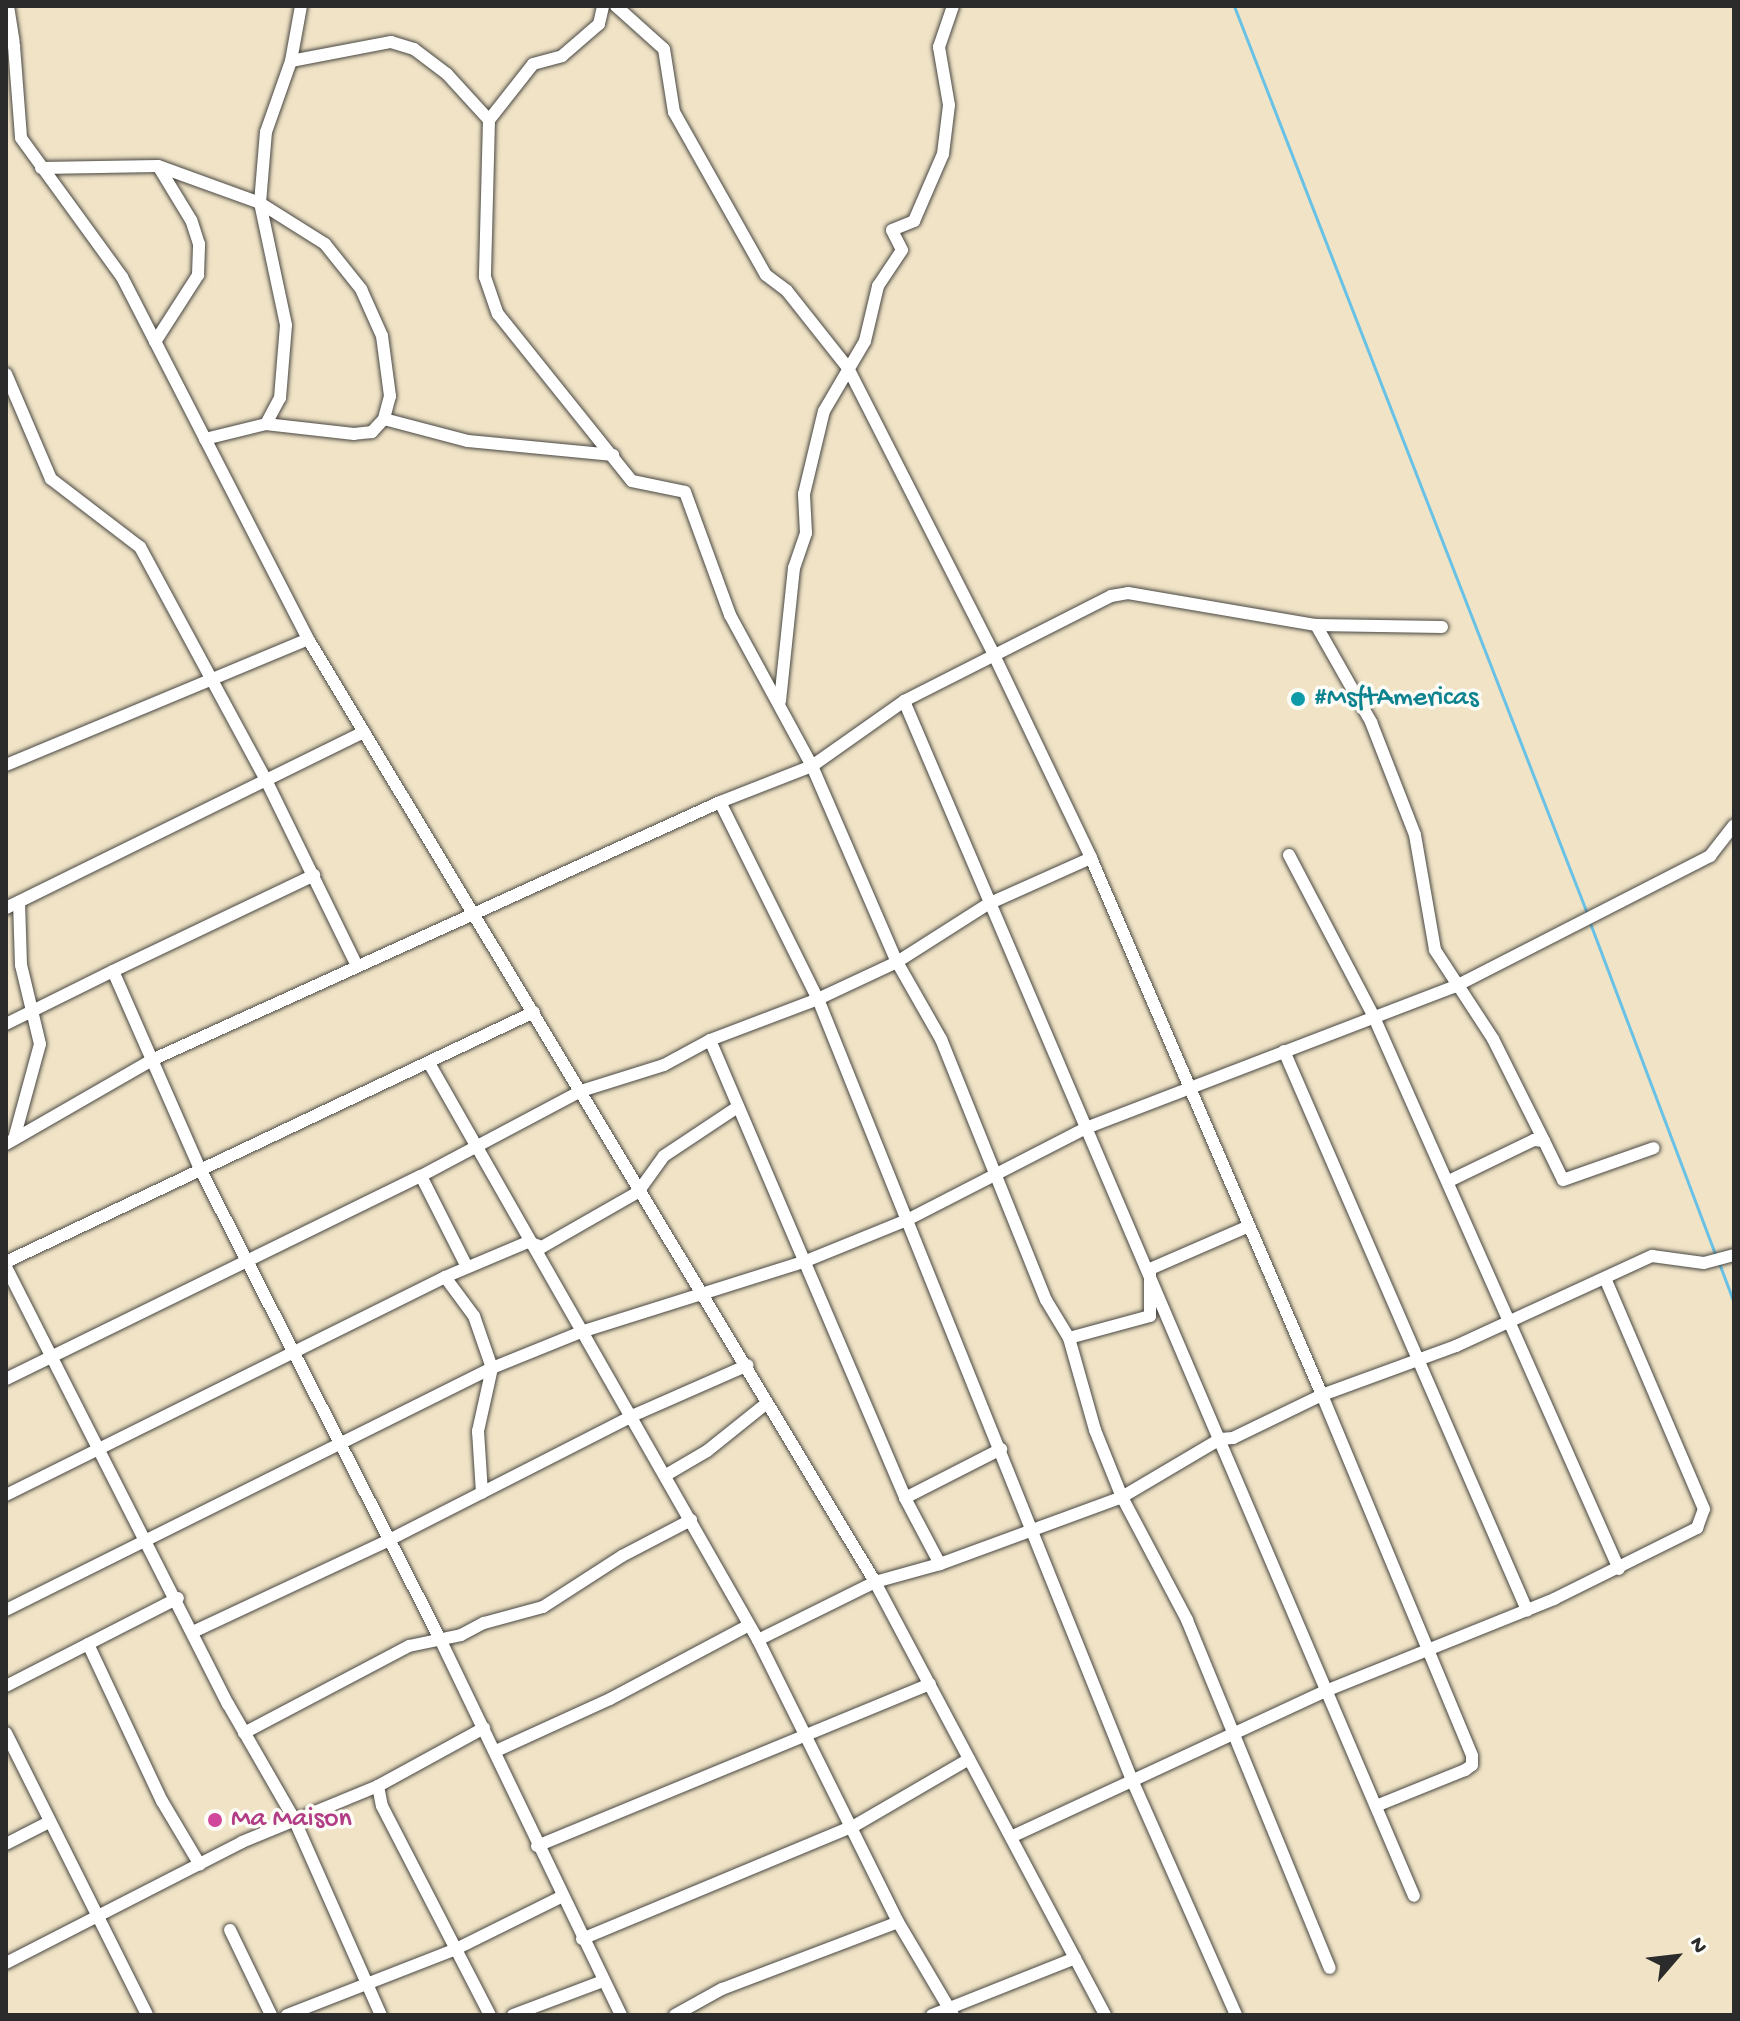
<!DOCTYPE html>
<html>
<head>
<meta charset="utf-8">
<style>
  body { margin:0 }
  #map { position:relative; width:1740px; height:2021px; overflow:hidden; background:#f0e3c6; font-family:"Gochi Hand",sans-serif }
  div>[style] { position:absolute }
  .stream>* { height:3px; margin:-1.5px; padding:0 1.5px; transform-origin:1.5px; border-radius:1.5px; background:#69c2e6 }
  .roads { filter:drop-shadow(0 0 2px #494742) drop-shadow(0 0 2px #494742) }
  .minor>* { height:12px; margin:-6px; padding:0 6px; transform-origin:6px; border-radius:6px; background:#fff }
  .dots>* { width:22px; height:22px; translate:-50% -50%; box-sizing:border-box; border:4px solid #fdfcf7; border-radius:50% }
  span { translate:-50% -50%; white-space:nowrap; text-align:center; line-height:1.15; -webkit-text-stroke:7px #fdfcf7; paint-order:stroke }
  .culture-label { font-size:28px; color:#0d838f }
  .left { translate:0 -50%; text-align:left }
  .hotel-label { font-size:28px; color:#b23c85 }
  .frame { position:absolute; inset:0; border:8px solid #2b2b2b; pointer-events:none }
  .north { position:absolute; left:1636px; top:1917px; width:80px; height:80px; -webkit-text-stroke:6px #fdfcf7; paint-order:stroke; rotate:62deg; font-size:22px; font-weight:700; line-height:32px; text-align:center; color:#2b2b2b }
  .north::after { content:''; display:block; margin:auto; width:28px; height:36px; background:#2b2b2b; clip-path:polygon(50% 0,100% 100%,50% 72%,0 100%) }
</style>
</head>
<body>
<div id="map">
  <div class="stream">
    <i style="left:1234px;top:6px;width:976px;rotate:68.74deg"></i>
    <i style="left:1590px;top:923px;width:356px;rotate:69.3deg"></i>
    <i style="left:1719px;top:1263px;width:43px;rotate:69.4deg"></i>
  </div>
  <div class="roads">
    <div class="minor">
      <i style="left:8px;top:6px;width:36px;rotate:81deg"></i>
      <i style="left:616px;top:6px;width:64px;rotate:41.9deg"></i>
      <i style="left:664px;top:49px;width:64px;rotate:81deg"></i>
      <i style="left:674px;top:112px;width:187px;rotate:60.6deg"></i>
      <i style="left:766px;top:275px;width:26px;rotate:37deg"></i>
      <i style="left:787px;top:291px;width:98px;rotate:51.6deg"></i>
      <i style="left:848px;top:368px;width:320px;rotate:63deg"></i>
      <i style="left:993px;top:653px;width:227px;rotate:64.4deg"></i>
      <i style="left:1091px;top:858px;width:585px;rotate:66.72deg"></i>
      <i style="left:1322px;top:1395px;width:391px;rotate:67.4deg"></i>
      <i style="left:1472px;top:1756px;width:9px;rotate:90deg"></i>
      <i style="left:1472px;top:1765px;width:9px;rotate:144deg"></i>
      <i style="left:1465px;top:1770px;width:96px;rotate:158deg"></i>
      <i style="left:6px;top:35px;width:14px;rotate:54deg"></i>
      <i style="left:14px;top:46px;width:92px;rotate:85.6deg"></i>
      <i style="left:21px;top:138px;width:172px;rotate:54deg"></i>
      <i style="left:122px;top:277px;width:407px;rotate:62.8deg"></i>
      <i style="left:308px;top:639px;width:1100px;rotate:58.98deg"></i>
      <i style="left:875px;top:1582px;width:490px;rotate:62deg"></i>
      <i style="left:291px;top:61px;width:102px;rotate:-10.8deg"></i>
      <i style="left:391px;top:42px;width:24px;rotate:17deg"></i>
      <i style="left:414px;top:49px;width:41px;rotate:37.1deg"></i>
      <i style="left:447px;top:74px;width:62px;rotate:47.6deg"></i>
      <i style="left:489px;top:120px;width:157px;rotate:91.5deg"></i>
      <i style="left:485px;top:277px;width:39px;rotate:71deg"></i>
      <i style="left:498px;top:314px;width:214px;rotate:51.3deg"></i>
      <i style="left:632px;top:481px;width:54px;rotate:11.7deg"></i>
      <i style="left:685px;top:492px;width:131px;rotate:69.9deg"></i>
      <i style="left:730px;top:615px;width:172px;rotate:61.5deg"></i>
      <i style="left:812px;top:766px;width:214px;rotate:66.6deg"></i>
      <i style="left:897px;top:962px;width:89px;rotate:60.3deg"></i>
      <i style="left:941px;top:1039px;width:281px;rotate:68.1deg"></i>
      <i style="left:1046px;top:1300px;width:44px;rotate:58.8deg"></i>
      <i style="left:1069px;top:1338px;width:96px;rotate:74.2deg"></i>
      <i style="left:1095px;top:1430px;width:72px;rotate:68.1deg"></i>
      <i style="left:1122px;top:1497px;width:139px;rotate:62.1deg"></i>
      <i style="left:1187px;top:1620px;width:376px;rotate:67.7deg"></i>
      <i style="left:489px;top:120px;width:71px;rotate:-51.8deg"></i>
      <i style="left:533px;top:64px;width:30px;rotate:-15deg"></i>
      <i style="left:562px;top:56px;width:49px;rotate:-40.9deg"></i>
      <i style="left:599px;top:24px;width:18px;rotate:-77deg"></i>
      <i style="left:41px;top:168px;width:117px;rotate:-1deg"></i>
      <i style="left:158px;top:166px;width:109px;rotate:19.9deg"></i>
      <i style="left:260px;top:203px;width:77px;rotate:32.2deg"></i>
      <i style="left:325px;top:244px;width:58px;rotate:51.3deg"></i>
      <i style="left:361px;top:289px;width:51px;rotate:65.9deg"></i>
      <i style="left:382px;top:336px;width:61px;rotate:82.4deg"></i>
      <i style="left:390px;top:396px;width:24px;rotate:105deg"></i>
      <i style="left:384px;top:419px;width:18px;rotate:133deg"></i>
      <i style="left:372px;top:432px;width:18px;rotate:174deg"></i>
      <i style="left:354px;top:434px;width:89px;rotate:-173.5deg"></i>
      <i style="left:155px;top:342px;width:80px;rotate:-57.3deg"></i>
      <i style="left:198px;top:275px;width:31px;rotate:-88deg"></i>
      <i style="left:199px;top:244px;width:25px;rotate:-108deg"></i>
      <i style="left:191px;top:220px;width:63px;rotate:-121.4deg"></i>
      <i style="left:6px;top:374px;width:114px;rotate:66.8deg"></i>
      <i style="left:51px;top:479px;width:112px;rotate:37.4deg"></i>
      <i style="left:140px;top:547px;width:263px;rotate:61.6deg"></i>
      <i style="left:265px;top:778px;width:209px;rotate:63.9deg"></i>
      <i style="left:384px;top:419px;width:87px;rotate:14.7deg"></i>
      <i style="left:468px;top:441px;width:146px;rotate:5.5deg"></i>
      <i style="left:205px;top:439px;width:63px;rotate:-13.8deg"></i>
      <i style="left:266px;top:424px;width:30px;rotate:-62deg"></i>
      <i style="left:280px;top:398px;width:73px;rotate:-85.3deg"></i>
      <i style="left:286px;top:325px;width:125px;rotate:-102deg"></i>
      <i style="left:260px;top:203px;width:71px;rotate:-85.2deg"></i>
      <i style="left:266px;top:132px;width:75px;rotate:-70.6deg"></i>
      <i style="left:291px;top:61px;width:56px;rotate:-79.7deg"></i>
      <i style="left:1316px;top:625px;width:112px;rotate:60.4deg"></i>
      <i style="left:1371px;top:722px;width:121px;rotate:68.7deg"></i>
      <i style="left:1415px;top:835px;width:117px;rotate:80.1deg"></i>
      <i style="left:1435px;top:950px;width:106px;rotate:56.9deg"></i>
      <i style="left:1493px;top:1039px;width:114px;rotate:63.4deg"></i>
      <i style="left:780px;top:701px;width:134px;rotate:-84deg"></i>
      <i style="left:794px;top:568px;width:37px;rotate:-71deg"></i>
      <i style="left:806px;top:533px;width:39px;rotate:-93deg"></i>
      <i style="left:804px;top:494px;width:85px;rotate:-76.5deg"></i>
      <i style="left:824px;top:411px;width:81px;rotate:-59.6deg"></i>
      <i style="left:865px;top:341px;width:57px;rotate:-76.7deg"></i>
      <i style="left:878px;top:286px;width:43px;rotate:-56.3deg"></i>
      <i style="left:902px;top:250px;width:22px;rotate:-117deg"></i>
      <i style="left:892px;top:230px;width:24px;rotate:-22deg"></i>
      <i style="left:914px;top:221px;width:73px;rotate:-66.6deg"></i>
      <i style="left:943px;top:154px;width:49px;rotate:-83deg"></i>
      <i style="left:949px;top:105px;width:59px;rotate:-99.8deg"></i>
      <i style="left:939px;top:47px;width:43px;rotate:-71.1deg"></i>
      <i style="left:904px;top:701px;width:1299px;rotate:66.89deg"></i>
      <i style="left:6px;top:765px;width:327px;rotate:-22.6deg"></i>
      <i style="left:720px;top:802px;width:220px;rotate:63.6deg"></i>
      <i style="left:818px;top:999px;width:842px;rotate:68.1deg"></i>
      <i style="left:1132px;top:1780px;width:257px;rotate:66.1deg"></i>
      <i style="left:1289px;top:855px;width:181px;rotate:62.3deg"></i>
      <i style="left:1373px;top:1015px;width:606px;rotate:66.06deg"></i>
      <i style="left:6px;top:908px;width:399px;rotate:-26.2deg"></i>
      <i style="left:113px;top:971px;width:223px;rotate:-25.5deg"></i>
      <i style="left:6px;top:1024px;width:119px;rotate:-26.4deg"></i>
      <i style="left:113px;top:971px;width:214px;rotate:66.3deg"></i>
      <i style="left:199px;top:1167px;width:532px;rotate:62.95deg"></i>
      <i style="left:441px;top:1641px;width:415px;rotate:64.3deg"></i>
      <i style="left:710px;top:1040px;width:498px;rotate:66.9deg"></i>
      <i style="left:905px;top:1498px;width:75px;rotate:62.1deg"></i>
      <i style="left:1284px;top:1051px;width:610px;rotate:66.51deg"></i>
      <i style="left:429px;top:1063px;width:664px;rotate:60.31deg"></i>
      <i style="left:758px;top:1640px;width:315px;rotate:63.6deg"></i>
      <i style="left:898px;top:1922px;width:108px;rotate:59.4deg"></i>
      <i style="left:14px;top:1139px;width:98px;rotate:-74.7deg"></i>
      <i style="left:40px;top:1044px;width:81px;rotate:-103.5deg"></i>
      <i style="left:21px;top:965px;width:63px;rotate:-91.8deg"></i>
      <i style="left:6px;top:1144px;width:171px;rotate:-29.9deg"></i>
      <i style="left:154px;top:1059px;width:622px;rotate:-24.42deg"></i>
      <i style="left:720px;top:802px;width:99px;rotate:-21.4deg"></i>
      <i style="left:812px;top:766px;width:113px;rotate:-35.2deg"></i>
      <i style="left:904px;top:701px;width:232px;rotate:-26.9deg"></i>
      <i style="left:1111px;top:596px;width:17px;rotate:-10deg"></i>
      <i style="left:1128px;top:593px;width:191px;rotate:9.7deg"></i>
      <i style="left:1316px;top:625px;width:126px;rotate:0.9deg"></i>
      <i style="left:421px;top:1176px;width:102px;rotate:63.2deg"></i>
      <i style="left:1449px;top:1181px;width:94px;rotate:-25.8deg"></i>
      <i style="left:1534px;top:1140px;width:10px;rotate:6deg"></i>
      <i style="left:1544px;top:1141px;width:43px;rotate:64deg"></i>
      <i style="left:1563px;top:1180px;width:96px;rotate:-19.4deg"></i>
      <i style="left:6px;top:1262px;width:584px;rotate:-25.34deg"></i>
      <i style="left:6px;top:1267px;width:490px;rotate:63.1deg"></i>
      <i style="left:228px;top:1704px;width:133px;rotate:60.1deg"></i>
      <i style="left:294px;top:1819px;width:214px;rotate:66.1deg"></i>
      <i style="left:445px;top:1277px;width:49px;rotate:53.4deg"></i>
      <i style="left:474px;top:1316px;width:55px;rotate:70.9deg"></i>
      <i style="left:492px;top:1368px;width:65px;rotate:102.5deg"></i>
      <i style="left:478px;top:1431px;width:62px;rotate:86.3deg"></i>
      <i style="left:1069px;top:1338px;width:84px;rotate:-15.2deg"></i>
      <i style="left:1150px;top:1316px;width:47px;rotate:-90deg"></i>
      <i style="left:1150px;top:1269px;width:108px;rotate:-23.5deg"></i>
      <i style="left:6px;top:1379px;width:462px;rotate:-26.1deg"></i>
      <i style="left:421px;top:1176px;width:181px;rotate:-28deg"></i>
      <i style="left:581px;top:1091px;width:87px;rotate:-17.4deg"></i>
      <i style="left:664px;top:1065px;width:52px;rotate:-28.5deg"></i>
      <i style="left:710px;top:1040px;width:116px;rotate:-20.8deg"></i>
      <i style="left:818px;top:999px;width:87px;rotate:-25.1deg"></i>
      <i style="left:897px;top:962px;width:108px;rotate:-32.5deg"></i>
      <i style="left:988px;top:904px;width:113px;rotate:-24.1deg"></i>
      <i style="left:666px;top:1475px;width:48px;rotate:-30.3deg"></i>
      <i style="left:707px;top:1451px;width:77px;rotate:-38.7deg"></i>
      <i style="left:6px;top:1495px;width:490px;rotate:-26.4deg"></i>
      <i style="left:445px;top:1277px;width:90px;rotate:-22.9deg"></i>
      <i style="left:528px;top:1242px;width:15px;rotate:20deg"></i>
      <i style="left:542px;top:1247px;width:111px;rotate:-29.8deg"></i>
      <i style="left:638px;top:1192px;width:44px;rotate:-54.2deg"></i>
      <i style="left:664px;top:1156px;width:87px;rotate:-33.7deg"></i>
      <i style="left:905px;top:1498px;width:108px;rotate:-27deg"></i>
      <i style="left:6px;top:1610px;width:543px;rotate:-26.47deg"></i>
      <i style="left:492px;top:1368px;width:96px;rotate:-22deg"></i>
      <i style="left:581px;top:1332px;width:236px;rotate:-17.5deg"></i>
      <i style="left:806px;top:1261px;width:109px;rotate:-22.1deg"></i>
      <i style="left:907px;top:1220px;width:201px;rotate:-27.2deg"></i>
      <i style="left:1086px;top:1128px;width:394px;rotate:-21deg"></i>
      <i style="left:1454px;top:987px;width:288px;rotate:-27.1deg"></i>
      <i style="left:1710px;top:856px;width:39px;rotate:-52deg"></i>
      <i style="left:195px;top:1631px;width:214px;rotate:-25.1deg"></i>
      <i style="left:389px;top:1540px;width:275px;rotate:-27deg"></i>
      <i style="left:634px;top:1415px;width:124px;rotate:-23.7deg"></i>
      <i style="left:758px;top:1640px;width:131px;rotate:-26.4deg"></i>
      <i style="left:875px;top:1582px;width:67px;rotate:-15.5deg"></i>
      <i style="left:940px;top:1564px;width:194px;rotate:-20.2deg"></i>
      <i style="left:1122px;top:1497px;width:114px;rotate:-30.6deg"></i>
      <i style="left:1220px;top:1439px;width:13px;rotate:-4deg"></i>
      <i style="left:1233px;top:1438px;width:99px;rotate:-25.8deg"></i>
      <i style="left:1322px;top:1395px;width:143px;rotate:-20.1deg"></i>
      <i style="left:1456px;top:1346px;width:216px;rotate:-24.7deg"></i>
      <i style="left:1652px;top:1256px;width:52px;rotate:7.7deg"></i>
      <i style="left:1704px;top:1263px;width:31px;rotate:-15deg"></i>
      <i style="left:88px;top:1644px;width:174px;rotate:64.8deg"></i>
      <i style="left:162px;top:1801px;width:74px;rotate:59.3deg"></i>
      <i style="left:6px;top:1686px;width:193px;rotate:-27.1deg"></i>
      <i style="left:6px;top:1733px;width:315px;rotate:63.4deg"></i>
      <i style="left:244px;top:1733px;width:187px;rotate:-27.8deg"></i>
      <i style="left:409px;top:1646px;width:53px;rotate:-11.9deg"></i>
      <i style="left:461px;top:1635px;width:26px;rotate:-28deg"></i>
      <i style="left:484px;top:1623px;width:61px;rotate:-15.2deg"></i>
      <i style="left:543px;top:1607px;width:94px;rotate:-32.8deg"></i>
      <i style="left:622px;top:1556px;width:78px;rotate:-27.6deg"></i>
      <i style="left:496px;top:1751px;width:125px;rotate:-24.5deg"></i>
      <i style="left:610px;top:1699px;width:157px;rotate:-28deg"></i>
      <i style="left:378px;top:1786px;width:20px;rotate:79deg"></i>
      <i style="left:382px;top:1806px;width:235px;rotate:62.7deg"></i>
      <i style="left:1011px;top:1837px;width:349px;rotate:-24.9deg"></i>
      <i style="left:1328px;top:1690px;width:244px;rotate:-21.9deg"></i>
      <i style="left:1554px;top:1599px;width:160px;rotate:-26.4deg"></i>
      <i style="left:1697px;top:1528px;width:20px;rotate:-70deg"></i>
      <i style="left:1704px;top:1509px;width:251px;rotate:-113.2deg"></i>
      <i style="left:6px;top:1844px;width:48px;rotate:-27.1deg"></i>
      <i style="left:537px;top:1846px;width:425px;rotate:-22.4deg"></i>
      <i style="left:230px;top:1930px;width:94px;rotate:64.2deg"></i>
      <i style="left:582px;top:1939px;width:295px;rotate:-22.6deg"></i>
      <i style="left:854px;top:1826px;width:133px;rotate:-30.2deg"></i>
      <i style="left:6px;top:1963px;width:265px;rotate:-27.1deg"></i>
      <i style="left:242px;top:1842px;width:147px;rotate:-22.4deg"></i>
      <i style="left:378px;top:1786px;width:121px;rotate:-28.7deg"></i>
      <i style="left:287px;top:2015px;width:181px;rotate:-21.3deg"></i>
      <i style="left:456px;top:1949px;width:119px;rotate:-26.4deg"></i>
      <i style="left:513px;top:2015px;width:96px;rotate:-20.7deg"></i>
      <i style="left:675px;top:2015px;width:54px;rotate:-29deg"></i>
      <i style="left:722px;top:1989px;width:188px;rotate:-20.8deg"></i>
      <i style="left:932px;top:2015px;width:154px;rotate:-21.7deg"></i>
    </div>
  </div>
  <div class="dots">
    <i style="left:1298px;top:699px;background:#0f9aa8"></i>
    <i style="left:215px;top:1820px;background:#d1479c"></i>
  </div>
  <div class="culture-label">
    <span class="left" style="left:1314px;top:699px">#MsftAmericas</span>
  </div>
  <div class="hotel-label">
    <span class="left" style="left:231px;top:1820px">Ma Maison</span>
  </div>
  <div class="frame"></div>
  <div class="north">N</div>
</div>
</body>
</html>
